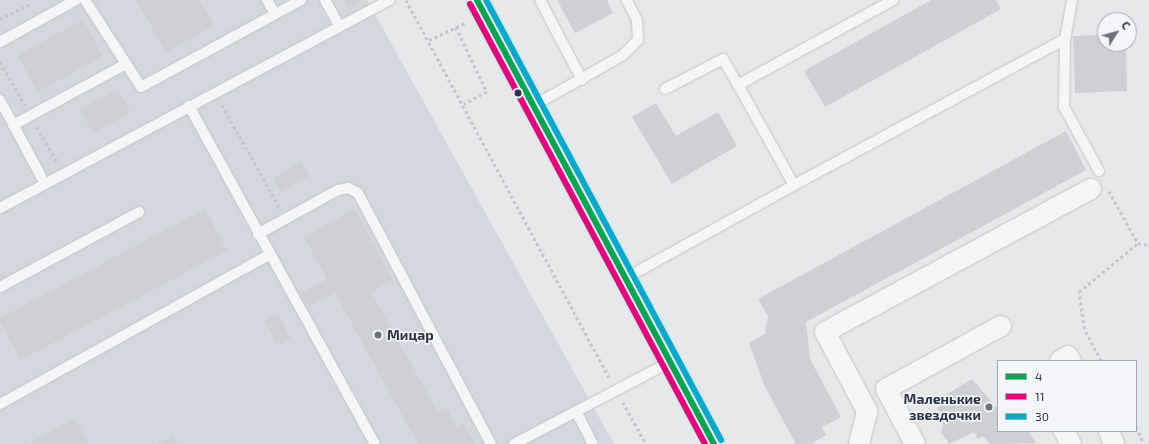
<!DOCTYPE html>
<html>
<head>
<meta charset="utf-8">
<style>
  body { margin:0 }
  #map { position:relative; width:1149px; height:444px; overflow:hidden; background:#e6e8ea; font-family:"Exo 2",sans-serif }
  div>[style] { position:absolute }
  .built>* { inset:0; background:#d4d7dd }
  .building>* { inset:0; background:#ced0d3; transform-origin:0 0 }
  .path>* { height:2.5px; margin-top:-1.25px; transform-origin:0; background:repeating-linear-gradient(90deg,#c5c6ca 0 3px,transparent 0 6px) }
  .roads { filter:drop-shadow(0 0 1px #c4c6c8) drop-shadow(0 0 1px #c4c6c8) }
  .lane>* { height:10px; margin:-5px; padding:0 5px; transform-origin:5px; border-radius:5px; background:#f5f6f7 }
  .street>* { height:20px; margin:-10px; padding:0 10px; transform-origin:10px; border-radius:10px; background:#f5f6f7 }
  .bus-1>* { height:6px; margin:-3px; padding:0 3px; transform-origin:3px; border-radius:3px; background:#00a651 }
  .bus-2>* { height:6px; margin:-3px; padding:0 3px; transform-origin:3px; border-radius:3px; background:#e5007d }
  .bus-3>* { height:6px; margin:-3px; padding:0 3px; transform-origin:3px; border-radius:3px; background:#00a9ce }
  .dots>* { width:11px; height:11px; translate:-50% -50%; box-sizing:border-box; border:2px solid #f4f6f9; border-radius:50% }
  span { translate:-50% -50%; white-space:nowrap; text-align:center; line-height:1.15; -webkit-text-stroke:3px #f4f6f9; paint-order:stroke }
  .poi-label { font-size:14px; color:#2b3445; font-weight:700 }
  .left { translate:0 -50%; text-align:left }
  .right { translate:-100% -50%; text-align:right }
  .legend { position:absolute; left:997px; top:360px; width:140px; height:72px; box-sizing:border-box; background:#f4f6f9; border:1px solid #a4a8b1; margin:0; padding:5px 7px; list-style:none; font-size:12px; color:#2b3445 }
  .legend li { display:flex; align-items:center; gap:8px; height:20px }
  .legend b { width:20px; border:1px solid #a4a8b1 }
  .north { position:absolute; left:1097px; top:12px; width:40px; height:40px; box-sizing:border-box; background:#f4f6f9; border:1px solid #a4a8b1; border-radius:50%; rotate:53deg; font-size:11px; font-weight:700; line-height:16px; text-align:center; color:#2b3445 }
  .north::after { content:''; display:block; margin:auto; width:14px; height:18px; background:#6c737f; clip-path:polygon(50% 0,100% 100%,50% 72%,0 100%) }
</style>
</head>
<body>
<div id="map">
  <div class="built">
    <i style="clip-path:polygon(0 0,367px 0,614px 444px,0 444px)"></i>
  </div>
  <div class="building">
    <i style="clip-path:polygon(136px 0,200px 0,214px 26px,166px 52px)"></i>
    <i style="clip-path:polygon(344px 0,359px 0,360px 1px,348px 8px)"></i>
    <i style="clip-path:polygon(557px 0,607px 0,613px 13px,575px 33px)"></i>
    <i style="clip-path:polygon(931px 0,996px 0,1001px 9px,825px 107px,804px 71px)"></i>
    <i style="left:83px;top:20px;width:42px;height:74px;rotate:62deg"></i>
    <i style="clip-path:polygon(1105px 35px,1105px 44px,1126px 44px,1127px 91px,1075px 93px,1073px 36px)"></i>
    <i style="left:118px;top:89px;width:27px;height:43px;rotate:62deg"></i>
    <i style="clip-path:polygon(656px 103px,676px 136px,718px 112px,737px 146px,672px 184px,632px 117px)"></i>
    <i style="clip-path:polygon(1066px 131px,1086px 170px,806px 322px,810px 359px,841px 417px,822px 427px,826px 435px,811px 444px,796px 444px,765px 387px,749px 343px,765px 334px,768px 316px,758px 299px)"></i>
    <i style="left:301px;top:162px;width:16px;height:32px;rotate:60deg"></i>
    <i style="left:205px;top:209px;width:47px;height:234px;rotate:62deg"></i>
    <i style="clip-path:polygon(354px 209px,393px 280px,371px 292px,438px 412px,446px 407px,457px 427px,464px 423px,475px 444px,418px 444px,335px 293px,309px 307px,301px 293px,327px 279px,304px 237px)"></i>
    <i style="left:278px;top:314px;width:28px;height:15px;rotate:63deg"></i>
    <i style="clip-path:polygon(972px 379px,998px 409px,998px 431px,1028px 431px,1036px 443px,990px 444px,983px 436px,978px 439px,974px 432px,949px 444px,941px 432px,943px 425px,938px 418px,942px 416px,937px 408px,945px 402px,942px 397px)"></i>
    <i style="clip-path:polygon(75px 418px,89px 444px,28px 444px)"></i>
    <i style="clip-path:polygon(173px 436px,177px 444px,157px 444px)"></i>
  </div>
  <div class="path">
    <i style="left:406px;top:0;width:432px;rotate:61.7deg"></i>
    <i style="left:0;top:19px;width:34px;rotate:-26deg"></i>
    <i style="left:456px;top:27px;width:72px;rotate:64.5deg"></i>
    <i style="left:487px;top:92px;width:26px;rotate:152deg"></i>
    <i style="left:429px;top:40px;width:40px;rotate:-25deg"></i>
    <i style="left:0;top:62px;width:50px;rotate:59.8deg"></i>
    <i style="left:222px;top:105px;width:118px;rotate:60.6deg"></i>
    <i style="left:37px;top:127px;width:42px;rotate:59.7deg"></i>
    <i style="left:1109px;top:191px;width:60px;rotate:60.9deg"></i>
    <i style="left:1101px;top:361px;width:36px;rotate:-118deg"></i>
    <i style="left:1084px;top:329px;width:37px;rotate:-98deg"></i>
    <i style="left:1079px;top:292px;width:77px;rotate:-39.7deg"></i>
    <i style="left:1138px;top:243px;width:11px;rotate:10deg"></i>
    <i style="left:623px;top:402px;width:48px;rotate:61.3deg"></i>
    <i style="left:1136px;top:427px;width:19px;rotate:65deg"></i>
  </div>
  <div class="roads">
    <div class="lane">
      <i style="left:85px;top:0;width:103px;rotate:57.2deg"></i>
      <i style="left:141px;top:87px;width:182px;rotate:-28.5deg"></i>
      <i style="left:267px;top:0;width:16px;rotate:60deg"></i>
      <i style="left:325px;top:0;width:29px;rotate:61deg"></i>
      <i style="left:540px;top:0;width:90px;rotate:62.3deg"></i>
      <i style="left:1072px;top:0;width:40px;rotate:100deg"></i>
      <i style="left:1065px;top:39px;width:68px;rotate:90.8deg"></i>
      <i style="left:1064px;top:107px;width:73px;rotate:61.3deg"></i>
      <i style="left:0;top:42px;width:87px;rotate:-28.9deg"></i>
      <i style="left:665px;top:89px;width:65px;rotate:-27.3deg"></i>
      <i style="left:723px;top:59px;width:30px;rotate:60deg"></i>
      <i style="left:0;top:100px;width:93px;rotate:61.8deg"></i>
      <i style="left:189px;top:106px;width:386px;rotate:61.2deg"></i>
      <i style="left:533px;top:106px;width:103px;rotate:-29.5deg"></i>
      <i style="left:623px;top:55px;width:21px;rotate:-45deg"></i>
      <i style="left:638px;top:40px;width:20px;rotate:-93deg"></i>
      <i style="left:637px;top:20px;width:22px;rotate:-117deg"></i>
      <i style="left:13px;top:125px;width:126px;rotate:-28.4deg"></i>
      <i style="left:794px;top:185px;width:308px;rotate:-28.3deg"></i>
      <i style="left:0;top:208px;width:442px;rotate:-28.1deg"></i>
      <i style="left:258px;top:234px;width:91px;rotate:-28.8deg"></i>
      <i style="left:338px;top:190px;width:10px;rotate:-11deg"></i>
      <i style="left:348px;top:188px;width:11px;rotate:27deg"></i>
      <i style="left:358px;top:193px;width:284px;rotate:62.1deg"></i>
      <i style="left:624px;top:279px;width:194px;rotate:-28.9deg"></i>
      <i style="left:794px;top:185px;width:115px;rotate:-119.2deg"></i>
      <i style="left:738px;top:85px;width:177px;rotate:-28.7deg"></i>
      <i style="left:0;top:287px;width:158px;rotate:-28.3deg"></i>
      <i style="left:0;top:404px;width:308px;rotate:-29deg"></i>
      <i style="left:576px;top:411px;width:37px;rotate:63deg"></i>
      <i style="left:514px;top:444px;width:176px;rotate:-27.7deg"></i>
    </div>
    <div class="street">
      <i style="left:477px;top:0;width:503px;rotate:61.91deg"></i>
      <i style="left:1060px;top:361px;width:9px;rotate:-32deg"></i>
      <i style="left:1068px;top:356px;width:6px;rotate:59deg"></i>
      <i style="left:1064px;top:431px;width:15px;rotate:62deg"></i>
      <i style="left:1109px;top:431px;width:14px;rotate:69deg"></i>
      <i style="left:859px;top:444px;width:34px;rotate:-76deg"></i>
      <i style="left:867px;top:411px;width:89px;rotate:-118deg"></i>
      <i style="left:825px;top:332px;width:302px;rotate:-28.3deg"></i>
      <i style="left:915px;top:444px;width:62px;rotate:-117.8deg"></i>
      <i style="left:886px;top:389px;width:131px;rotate:-28.7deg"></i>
    </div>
  </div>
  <div class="bus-1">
    <i style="left:477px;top:0;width:503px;rotate:61.91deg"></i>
  </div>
  <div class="bus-2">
    <i style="left:470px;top:4px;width:499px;rotate:61.9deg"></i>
  </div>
  <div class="bus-3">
    <i style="left:486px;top:0;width:499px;rotate:61.9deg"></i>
  </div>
  <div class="dots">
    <i style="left:518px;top:93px;background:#2b3445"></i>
    <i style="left:378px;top:335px;background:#6c737f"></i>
    <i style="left:989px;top:407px;background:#6c737f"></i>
  </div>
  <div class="poi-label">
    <span class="left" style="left:387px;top:335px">Мицар</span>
    <span class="right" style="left:981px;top:407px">Маленькие<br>звездочки</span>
  </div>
  <ul class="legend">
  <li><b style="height:5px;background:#00a651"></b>4</li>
  <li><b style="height:5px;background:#e5007d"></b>11</li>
  <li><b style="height:5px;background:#00a9ce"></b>30</li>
  </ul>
  <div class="north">С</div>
</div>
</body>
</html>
